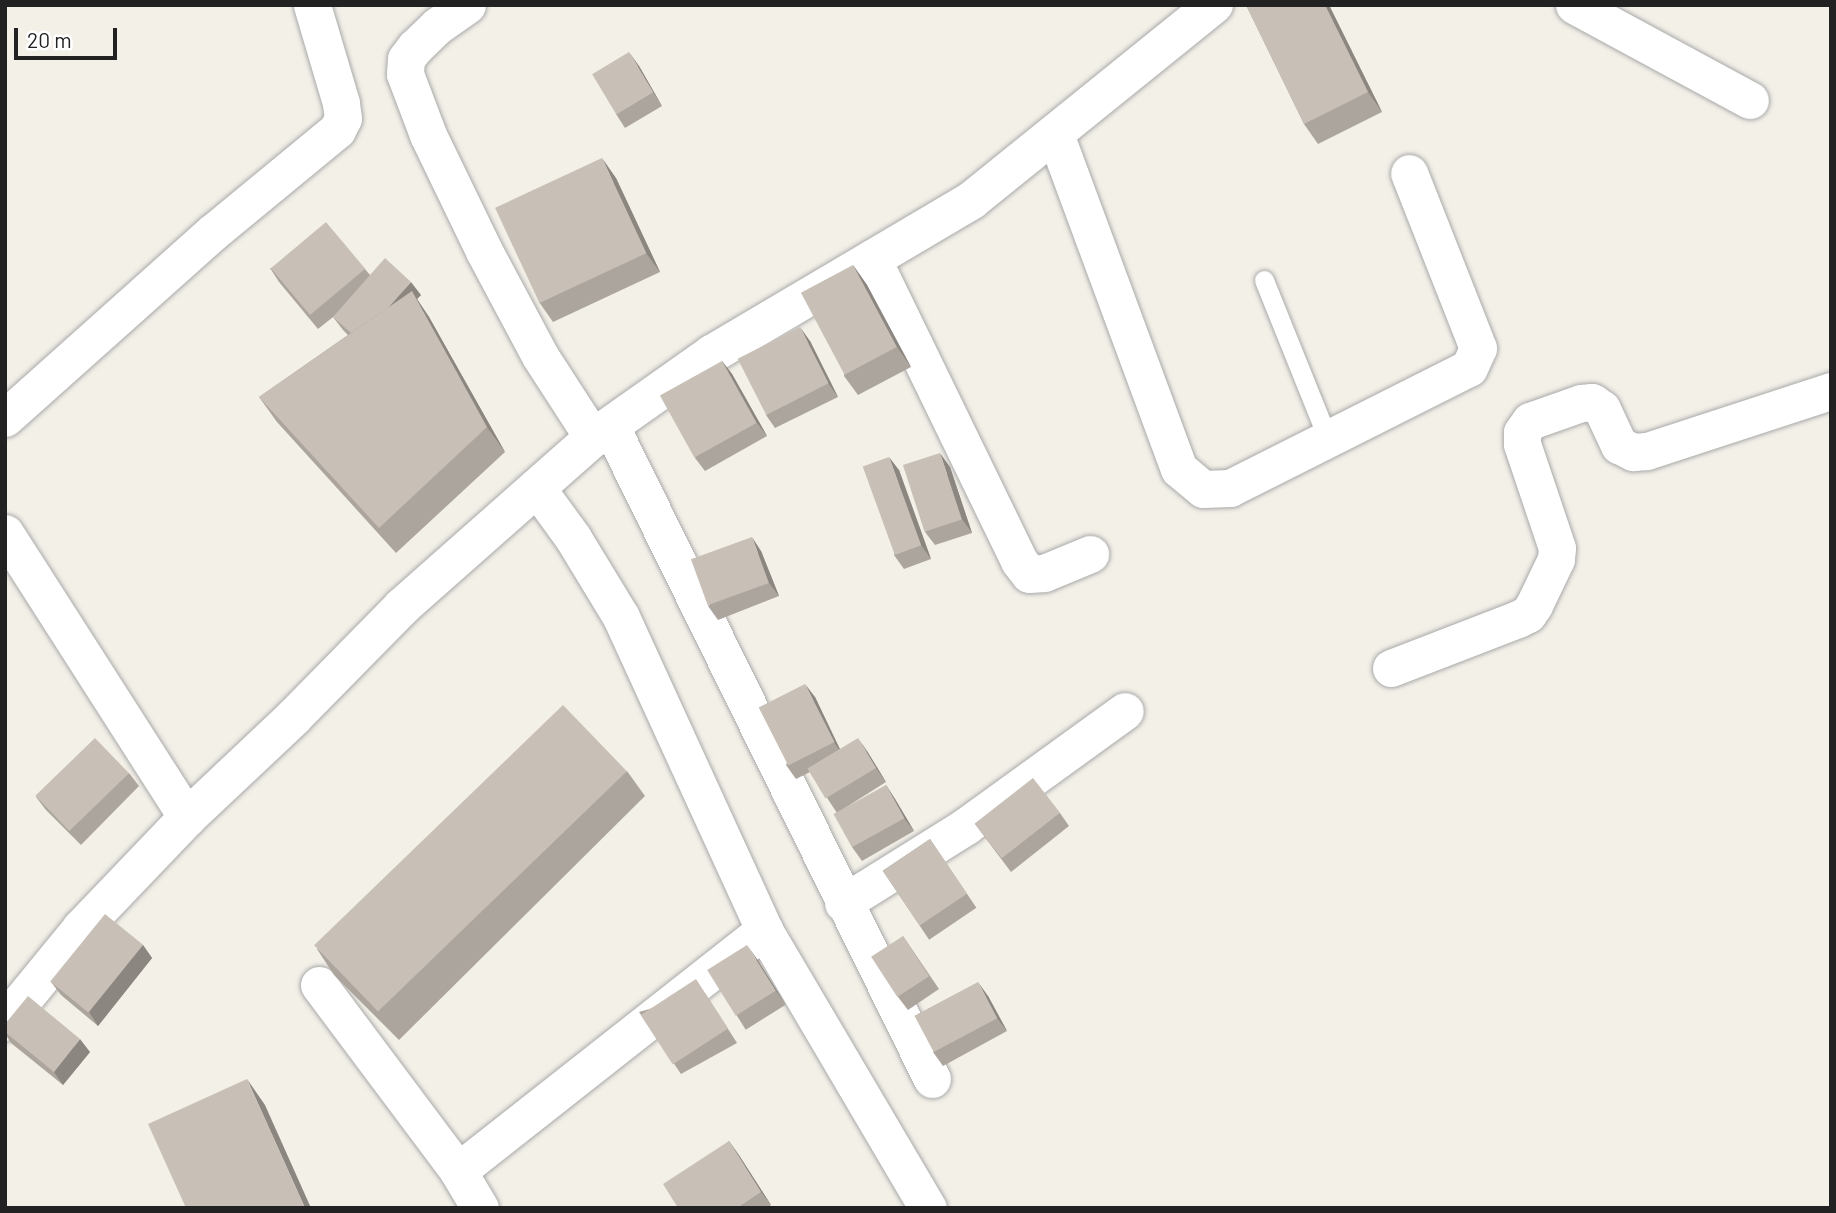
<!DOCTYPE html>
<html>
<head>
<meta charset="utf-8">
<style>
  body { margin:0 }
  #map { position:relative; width:1836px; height:1213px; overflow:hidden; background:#f3f0e8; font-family:Barlow,sans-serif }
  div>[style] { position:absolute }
  .roads { filter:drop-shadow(0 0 2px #a9a9a9) drop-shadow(0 0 2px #a9a9a9) }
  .service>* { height:19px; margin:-9.5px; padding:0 9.5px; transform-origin:9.5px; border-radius:9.5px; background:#fff }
  .minor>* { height:37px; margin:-18.5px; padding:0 18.5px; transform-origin:18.5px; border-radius:18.5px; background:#fff }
  .tertiary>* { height:38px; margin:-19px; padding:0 19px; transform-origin:19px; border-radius:19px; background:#fff }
  .wall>* { inset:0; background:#aca59d; transform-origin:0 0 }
  .shaded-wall>* { inset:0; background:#8c8680 }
  .building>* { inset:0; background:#c8c0b7; transform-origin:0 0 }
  span { translate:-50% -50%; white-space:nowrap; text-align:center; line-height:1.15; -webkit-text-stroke:6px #fff; paint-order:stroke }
  .frame { position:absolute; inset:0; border:7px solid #222; pointer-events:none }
  .scale { position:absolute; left:14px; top:28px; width:103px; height:32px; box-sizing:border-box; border:4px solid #222; border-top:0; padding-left:9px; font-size:21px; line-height:24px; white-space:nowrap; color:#222; -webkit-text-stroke:5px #fff; paint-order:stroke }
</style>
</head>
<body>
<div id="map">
  <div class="roads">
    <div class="service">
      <i style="left:1264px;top:280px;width:171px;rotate:68.1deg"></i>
    </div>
    <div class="minor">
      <i style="left:467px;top:5px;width:37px;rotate:145deg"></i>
      <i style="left:437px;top:26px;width:30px;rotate:136deg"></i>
      <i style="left:415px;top:47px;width:15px;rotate:127deg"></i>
      <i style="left:406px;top:59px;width:15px;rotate:94deg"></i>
      <i style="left:405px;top:74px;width:65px;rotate:69.3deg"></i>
      <i style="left:428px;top:135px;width:129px;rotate:64.2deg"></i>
      <i style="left:484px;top:251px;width:119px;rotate:61.9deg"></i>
      <i style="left:540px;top:356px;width:98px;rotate:57.1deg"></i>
      <i style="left:1574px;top:5px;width:200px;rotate:28.4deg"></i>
      <i style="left:1055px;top:134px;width:357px;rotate:69.7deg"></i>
      <i style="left:1179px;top:469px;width:31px;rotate:40deg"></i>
      <i style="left:1203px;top:489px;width:27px;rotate:-2deg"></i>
      <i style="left:1230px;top:488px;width:267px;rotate:-26.7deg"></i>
      <i style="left:1469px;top:368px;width:22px;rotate:-66deg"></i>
      <i style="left:1478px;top:348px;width:188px;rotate:-111.5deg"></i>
      <i style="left:872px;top:258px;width:337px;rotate:64.1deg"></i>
      <i style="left:1019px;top:561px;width:16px;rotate:52deg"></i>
      <i style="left:1029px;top:574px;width:15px;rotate:-4deg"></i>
      <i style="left:1044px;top:573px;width:50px;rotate:-22.4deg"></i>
      <i style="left:5px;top:418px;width:278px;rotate:-41.8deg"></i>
      <i style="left:212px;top:233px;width:162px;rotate:-39.5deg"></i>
      <i style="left:337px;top:130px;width:13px;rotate:-63deg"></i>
      <i style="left:343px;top:118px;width:15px;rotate:-98deg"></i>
      <i style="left:341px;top:103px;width:102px;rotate:-106.5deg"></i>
      <i style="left:610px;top:425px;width:729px;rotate:63.79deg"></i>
      <i style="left:536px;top:487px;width:63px;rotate:54deg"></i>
      <i style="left:573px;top:538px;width:92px;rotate:58.7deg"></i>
      <i style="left:621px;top:617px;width:344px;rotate:65.4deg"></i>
      <i style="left:764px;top:930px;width:323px;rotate:59.5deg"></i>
      <i style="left:5px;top:533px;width:338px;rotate:57.4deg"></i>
      <i style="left:1391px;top:668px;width:136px;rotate:-21.1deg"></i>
      <i style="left:1518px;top:619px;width:11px;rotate:-27deg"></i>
      <i style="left:1528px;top:614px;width:11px;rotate:-56deg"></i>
      <i style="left:1534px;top:605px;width:51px;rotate:-64.4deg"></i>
      <i style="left:1556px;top:559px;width:11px;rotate:-85deg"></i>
      <i style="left:1557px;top:548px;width:110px;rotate:-108.6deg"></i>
      <i style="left:1522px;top:444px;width:12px;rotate:-90deg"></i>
      <i style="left:1522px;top:432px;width:14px;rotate:-54deg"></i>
      <i style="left:1530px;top:421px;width:54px;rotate:-19.4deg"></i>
      <i style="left:1581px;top:403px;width:11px;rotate:-5deg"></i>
      <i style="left:1592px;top:402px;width:12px;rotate:35deg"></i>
      <i style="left:1602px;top:409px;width:40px;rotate:65deg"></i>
      <i style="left:1619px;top:445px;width:16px;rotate:27deg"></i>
      <i style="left:1633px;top:452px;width:14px;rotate:-4deg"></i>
      <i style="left:1647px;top:451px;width:194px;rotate:-18.1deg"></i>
      <i style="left:843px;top:903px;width:145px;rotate:-32deg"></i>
      <i style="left:966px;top:826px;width:196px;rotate:-35.9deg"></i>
      <i style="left:319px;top:985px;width:232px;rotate:53.2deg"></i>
      <i style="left:458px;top:1171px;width:43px;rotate:59.3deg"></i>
      <i style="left:458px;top:1171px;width:390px;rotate:-38.2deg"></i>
    </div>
    <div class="tertiary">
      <i style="left:5px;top:1022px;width:120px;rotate:-50.7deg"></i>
      <i style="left:81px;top:929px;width:153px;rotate:-46.3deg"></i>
      <i style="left:187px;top:818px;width:147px;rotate:-43.3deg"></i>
      <i style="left:294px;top:717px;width:154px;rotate:-45.5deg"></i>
      <i style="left:402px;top:607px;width:255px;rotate:-41.5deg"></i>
      <i style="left:593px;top:438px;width:146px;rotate:-35.2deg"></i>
      <i style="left:712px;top:354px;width:302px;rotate:-30.6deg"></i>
      <i style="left:972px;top:200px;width:311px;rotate:-38.9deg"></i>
    </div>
  </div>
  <div class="wall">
    <i style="clip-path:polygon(1246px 5px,1329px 5px,1382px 112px,1318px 144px,1304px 124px)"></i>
    <i style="clip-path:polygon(639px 66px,662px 106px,625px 128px,616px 114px)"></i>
    <i style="clip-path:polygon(616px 178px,660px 272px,553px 322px,539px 302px)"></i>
    <i style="clip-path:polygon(853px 265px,867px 285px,911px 367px,858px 395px,844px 376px)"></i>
    <i style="clip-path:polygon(270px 268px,365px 269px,370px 275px,421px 295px,417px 299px,429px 317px,505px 452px,396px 553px,277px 422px,259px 397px,348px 335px,343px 330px,333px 317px,318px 329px,279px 282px)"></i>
    <i style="clip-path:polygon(810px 341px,838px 397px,775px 428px,766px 415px)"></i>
    <i style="clip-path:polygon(722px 361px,732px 374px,767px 436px,705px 471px,695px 458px)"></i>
    <i style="clip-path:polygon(950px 467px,972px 533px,935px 545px,925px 532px)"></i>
    <i style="clip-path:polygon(899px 470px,931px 559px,904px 569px,894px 555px)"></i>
    <i style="clip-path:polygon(761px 551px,779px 596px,718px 620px,708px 606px)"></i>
    <i style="clip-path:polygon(815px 697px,840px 749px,867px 751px,886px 782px,837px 813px,810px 772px,796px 779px,786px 765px)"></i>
    <i style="clip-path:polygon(627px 771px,645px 796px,399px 1040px,334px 975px,317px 949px)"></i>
    <i style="clip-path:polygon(129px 773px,139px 786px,81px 845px,46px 810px,36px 797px)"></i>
    <i style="clip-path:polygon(886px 785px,895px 799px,914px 831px,862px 861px,852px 847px)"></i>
    <i style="clip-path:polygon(1060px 813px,1069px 826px,1011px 872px,975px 824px)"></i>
    <i style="left:930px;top:839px;width:83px;height:57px;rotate:56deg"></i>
    <i style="clip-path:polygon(903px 936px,939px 989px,908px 1010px,898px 997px)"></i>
    <i style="clip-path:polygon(143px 945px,152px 958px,98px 1026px,61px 995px,51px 982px)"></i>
    <i style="left:757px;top:959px;width:54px;height:47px;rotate:58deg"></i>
    <i style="clip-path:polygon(705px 993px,737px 1043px,681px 1074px,639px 1012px)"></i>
    <i style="clip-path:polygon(988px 996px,1007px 1031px,943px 1066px,933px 1052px)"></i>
    <i style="clip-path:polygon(5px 1024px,90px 1052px,63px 1085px,11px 1043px,5px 1034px)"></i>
    <i style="clip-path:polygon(729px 1141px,771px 1205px,767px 1208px,678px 1208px)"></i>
  </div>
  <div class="shaded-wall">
    <i style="clip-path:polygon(1325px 5px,1329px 5px,1382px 112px,1368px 92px)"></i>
    <i style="clip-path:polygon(629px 52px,639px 66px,662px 106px,653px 92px)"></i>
    <i style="clip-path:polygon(602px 158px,616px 178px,660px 272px,646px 253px)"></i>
    <i style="clip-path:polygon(853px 265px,867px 285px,911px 367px,897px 347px)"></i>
    <i style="clip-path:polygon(411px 282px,421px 295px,417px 299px,429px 317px,505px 452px,487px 427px,359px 340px)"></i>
    <i style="clip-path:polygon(800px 327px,810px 341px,838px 397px,828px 383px)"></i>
    <i style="clip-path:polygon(722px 361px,732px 374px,767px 436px,757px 423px)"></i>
    <i style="clip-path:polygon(940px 453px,950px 467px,972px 533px,962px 519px)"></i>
    <i style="clip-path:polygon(889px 457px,899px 470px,931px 559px,921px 545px)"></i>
    <i style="clip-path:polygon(752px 537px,761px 551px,779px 596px,769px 583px)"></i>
    <i style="clip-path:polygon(805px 684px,815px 697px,843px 756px,834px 742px)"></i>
    <i style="clip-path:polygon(858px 738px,867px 751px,886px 782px,876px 768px)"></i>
    <i style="clip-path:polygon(886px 785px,895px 799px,914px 831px,904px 818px)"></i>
    <i style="clip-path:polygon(143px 945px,152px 958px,98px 1026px,89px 1012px)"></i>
    <i style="clip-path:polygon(747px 945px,757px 959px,786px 1005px,776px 991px)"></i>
    <i style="clip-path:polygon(978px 982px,988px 996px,1007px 1031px,997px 1018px)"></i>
    <i style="clip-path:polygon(80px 1039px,90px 1052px,63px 1085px,54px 1072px)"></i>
    <i style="clip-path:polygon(247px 1079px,265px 1105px,311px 1208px,305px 1208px)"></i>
    <i style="clip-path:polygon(729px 1141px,739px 1155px,771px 1205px,761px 1192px)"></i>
  </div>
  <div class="building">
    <i style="clip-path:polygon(1246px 5px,1325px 5px,1368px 92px,1304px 124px)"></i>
    <i style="left:629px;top:52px;width:47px;height:43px;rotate:59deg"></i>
    <i style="left:602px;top:158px;width:105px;height:118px;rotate:65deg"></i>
    <i style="left:326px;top:222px;width:61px;height:72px;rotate:50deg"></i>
    <i style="clip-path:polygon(385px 258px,411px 282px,389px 307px,351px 333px,333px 317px)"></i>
    <i style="left:853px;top:265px;width:93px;height:59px;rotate:62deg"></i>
    <i style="clip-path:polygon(412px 291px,487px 427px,379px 528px,259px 397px)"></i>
    <i style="left:800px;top:327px;width:63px;height:70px;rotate:63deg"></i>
    <i style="left:722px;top:361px;width:71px;height:71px;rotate:61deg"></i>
    <i style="left:940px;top:453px;width:70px;height:39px;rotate:72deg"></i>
    <i style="left:889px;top:457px;width:94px;height:28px;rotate:70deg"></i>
    <i style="left:752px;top:537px;width:49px;height:65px;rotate:70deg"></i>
    <i style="left:805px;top:684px;width:65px;height:52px;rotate:63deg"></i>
    <i style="left:563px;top:705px;width:92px;height:346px;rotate:46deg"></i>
    <i style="left:95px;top:738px;width:49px;height:83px;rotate:46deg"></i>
    <i style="left:858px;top:738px;width:35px;height:59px;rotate:59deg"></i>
    <i style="left:1033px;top:778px;width:44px;height:74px;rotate:52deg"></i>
    <i style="left:886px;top:785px;width:38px;height:60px;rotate:61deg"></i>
    <i style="left:930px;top:839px;width:66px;height:57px;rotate:56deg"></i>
    <i style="left:105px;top:914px;width:49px;height:87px;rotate:39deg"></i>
    <i style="left:903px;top:936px;width:48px;height:38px;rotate:57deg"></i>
    <i style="left:747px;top:945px;width:54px;height:47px;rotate:58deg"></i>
    <i style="left:696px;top:979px;width:59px;height:66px;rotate:57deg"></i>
    <i style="left:978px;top:982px;width:41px;height:72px;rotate:62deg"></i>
    <i style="clip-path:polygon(28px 996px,80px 1039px,54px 1072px,5px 1032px,5px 1024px)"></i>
    <i style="clip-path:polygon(247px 1079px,305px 1208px,186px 1208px,148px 1124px)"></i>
    <i style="clip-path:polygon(729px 1141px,761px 1192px,737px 1208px,678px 1208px,663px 1184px)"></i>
  </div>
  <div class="frame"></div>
  <div class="scale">20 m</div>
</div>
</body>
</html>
